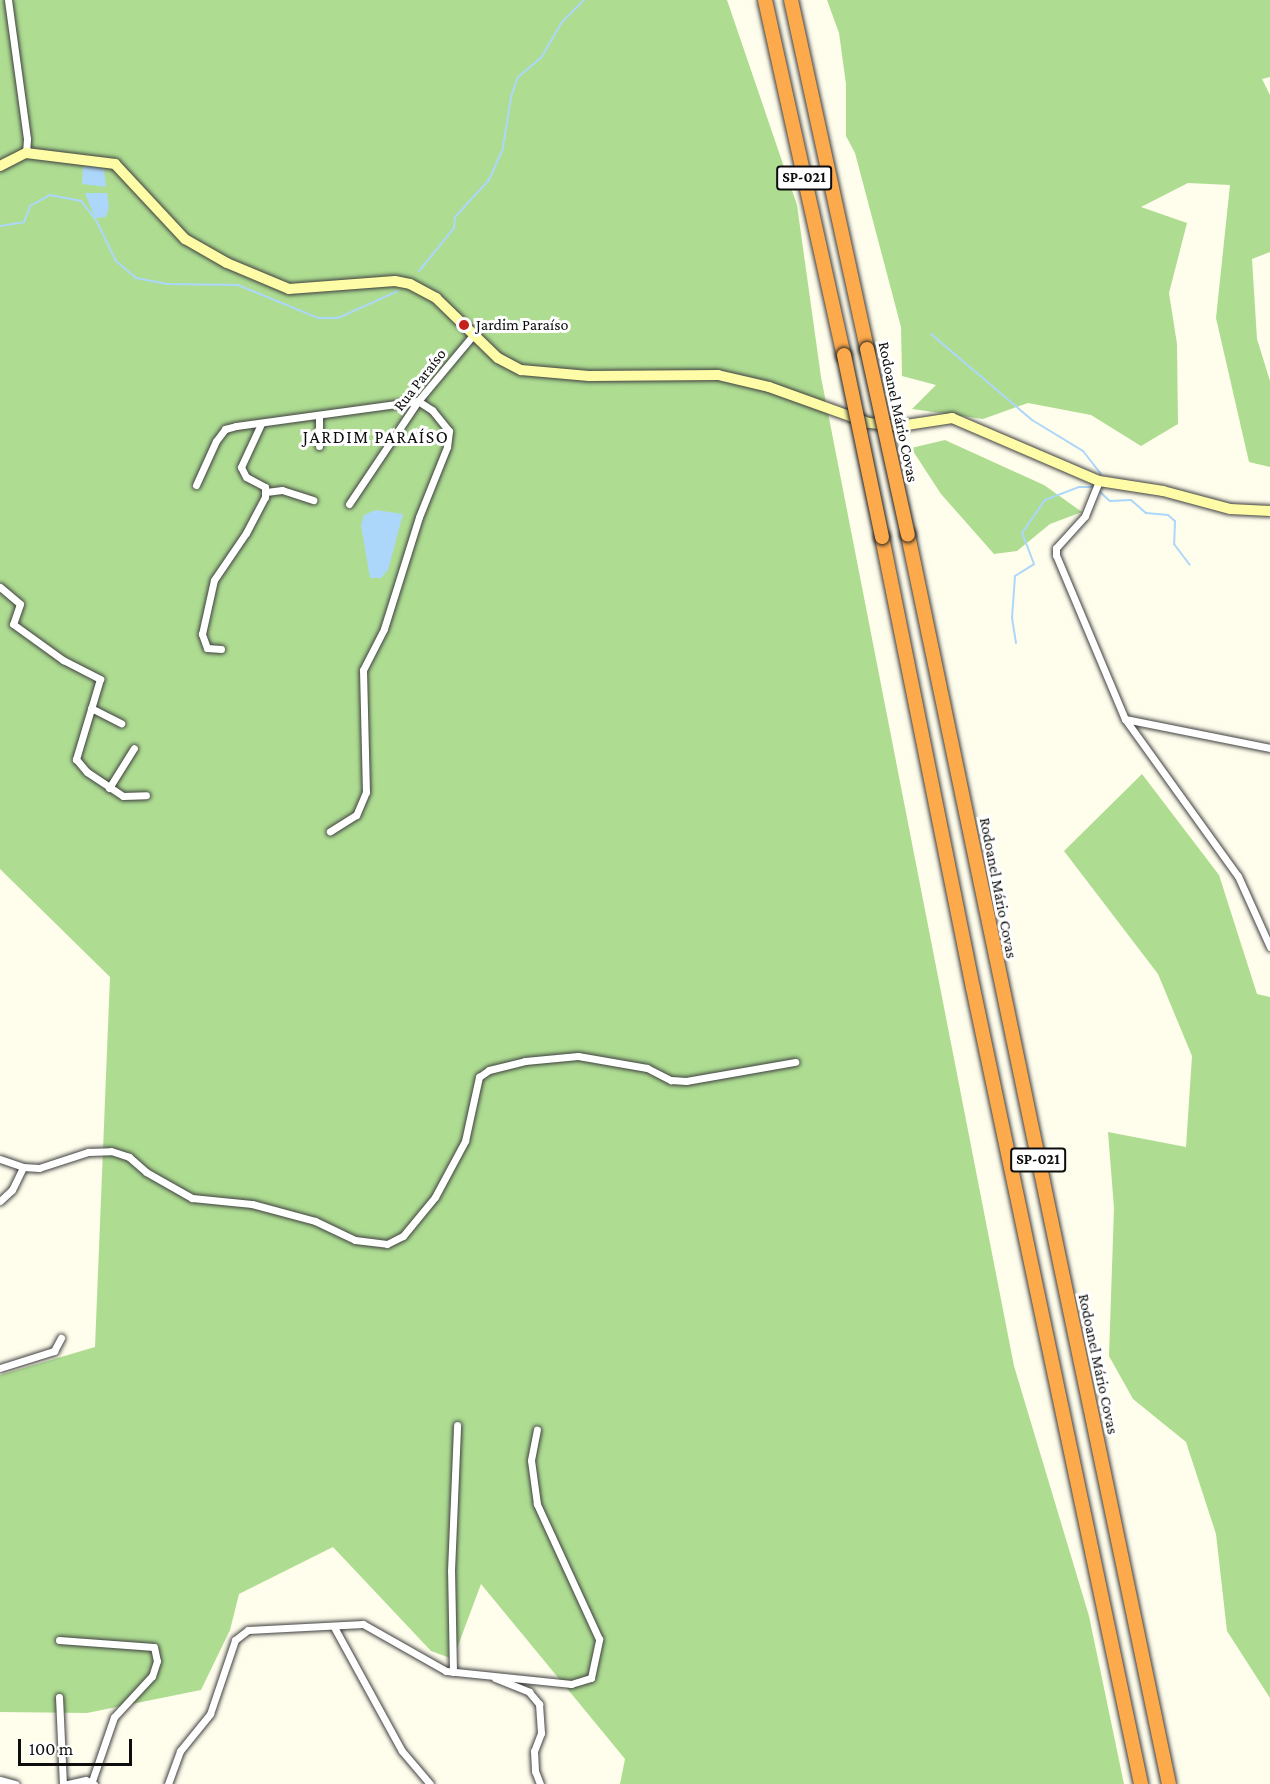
<!DOCTYPE html>
<html>
<head>
<meta charset="utf-8">
<style>
  body { margin:0 }
  #map { position:relative; width:1270px; height:1784px; overflow:hidden; background:#fffdec; font-family:"Crimson Pro",serif }
  div>[style] { position:absolute }
  .forest>* { inset:0; background:#aedd92 }
  .water>* { inset:0; background:#add7fa }
  .stream>* { height:2px; margin:-1px; padding:0 1px; transform-origin:1px; border-radius:1px; background:#add7fa }
  .roads { filter:drop-shadow(0 0 2px #404040) drop-shadow(0 0 2px #404040) }
  .minor>* { height:7px; margin:-3.5px; padding:0 3.5px; transform-origin:3.5px; border-radius:3.5px; background:#fff }
  .secondary>* { height:10px; margin:-5px; padding:0 5px; transform-origin:5px; border-radius:5px; background:#fffca7 }
  .motorway>* { height:14px; margin:-7px; padding:0 7px; transform-origin:7px; border-radius:7px; background:#fdaa4c }
  .bridges { filter:drop-shadow(0 0 2px #1e1e1e) drop-shadow(0 0 2px #1e1e1e) }
  .motorway-bridge>* { height:14px; margin:-7px; padding:0 7px; transform-origin:7px; border-radius:7px; background:#fdaa4c }
  .dots>* { width:16px; height:16px; translate:-50% -50%; box-sizing:border-box; border:3px solid #fff; border-radius:50% }
  span { translate:-50% -50%; white-space:nowrap; text-align:center; line-height:1.15; -webkit-text-stroke:6px #fff; paint-order:stroke }
  .shield-label span { padding:2px 4px; background:#fff; border:2px solid; border-radius:4px; -webkit-text-stroke-width:0 }
  .shield-label { font-size:15px; color:#0d0d0d; font-weight:700 }
  .poi-label { font-size:16px; color:#0d0d0d }
  .left { translate:0 -50%; text-align:left }
  .street-label { font-size:16px; color:#0d0d0d }
  .neighbourhood-label { font-size:18px; color:#0d0d0d; letter-spacing:1.5px }
  .scale { position:absolute; left:18px; top:1739px; width:114px; height:27px; box-sizing:border-box; border:3px solid #0d0d0d; border-top:0; padding-left:8px; font-size:18px; line-height:21px; white-space:nowrap; color:#0d0d0d; -webkit-text-stroke:4px #fff; paint-order:stroke }
</style>
</head>
<body>
<div id="map">
  <div class="forest">
    <i style="clip-path:polygon(0 0,727px 0,797px 205px,821px 377px,1014px 1366px,1089px 1616px,1124px 1784px,620px 1784px,625px 1759px,481px 1584px,453px 1659px,431px 1651px,333px 1547px,239px 1594px,230px 1630px,201px 1690px,87px 1713px,0 1712px,0 1375px,95px 1347px,110px 977px,0 869px)"></i>
    <i style="clip-path:polygon(827px 0,1270px 0,1270px 77px,1262px 79px,1270px 95px,1270px 252px,1252px 259px,1257px 339px,1270px 381px,1270px 467px,1249px 462px,1216px 318px,1230px 185px,1188px 183px,1141px 207px,1187px 223px,1169px 293px,1177px 344px,1178px 424px,1141px 446px,1091px 415px,1028px 403px,983px 419px,912px 409px,936px 385px,902px 376px,901px 327px,855px 153px,846px 136px,846px 84px,839px 33px)"></i>
    <i style="clip-path:polygon(945px 440px,1044px 485px,1082px 512px,1050px 524px,1017px 551px,994px 554px,941px 494px,911px 448px)"></i>
    <i style="clip-path:polygon(1142px 774px,1219px 875px,1257px 994px,1270px 997px,1270px 1698px,1227px 1631px,1216px 1534px,1186px 1442px,1133px 1399px,1109px 1356px,1114px 1208px,1108px 1132px,1186px 1147px,1192px 1056px,1158px 974px,1064px 851px)"></i>
  </div>
  <div class="water">
    <i style="clip-path:polygon(93px 166px,104px 169px,106px 187px,82px 184px,83px 167px)"></i>
    <i style="clip-path:polygon(85px 193px,107px 193px,109px 207px,106px 217px,95px 218px)"></i>
    <i style="clip-path:polygon(376px 510px,403px 514px,388px 570px,381px 578px,370px 578px,361px 525px,364px 515px)"></i>
  </div>
  <div class="stream">
    <i style="left:0;top:226px;width:24px;rotate:-9deg"></i>
    <i style="left:24px;top:222px;width:17px;rotate:-69deg"></i>
    <i style="left:30px;top:206px;width:23px;rotate:-29deg"></i>
    <i style="left:50px;top:195px;width:32px;rotate:11deg"></i>
    <i style="left:81px;top:201px;width:22px;rotate:51deg"></i>
    <i style="left:95px;top:218px;width:48px;rotate:64deg"></i>
    <i style="left:116px;top:261px;width:26px;rotate:40deg"></i>
    <i style="left:136px;top:278px;width:32px;rotate:11deg"></i>
    <i style="left:167px;top:284px;width:71px;rotate:0.8deg"></i>
    <i style="left:238px;top:285px;width:87px;rotate:22.4deg"></i>
    <i style="left:318px;top:318px;width:20px"></i>
    <i style="left:338px;top:318px;width:66px;rotate:-24.2deg"></i>
    <i style="left:419px;top:271px;width:55px;rotate:-50.9deg"></i>
    <i style="left:454px;top:228px;width:11px;rotate:-85deg"></i>
    <i style="left:455px;top:217px;width:50px;rotate:-47.4deg"></i>
    <i style="left:489px;top:180px;width:35px;rotate:-66deg"></i>
    <i style="left:503px;top:148px;width:52px;rotate:-81.1deg"></i>
    <i style="left:511px;top:97px;width:21px;rotate:-71deg"></i>
    <i style="left:518px;top:77px;width:30px;rotate:-40deg"></i>
    <i style="left:541px;top:58px;width:42px;rotate:-59.7deg"></i>
    <i style="left:562px;top:22px;width:31px;rotate:-45deg"></i>
    <i style="left:931px;top:334px;width:133px;rotate:40.4deg"></i>
    <i style="left:1032px;top:420px;width:60px;rotate:31.3deg"></i>
    <i style="left:1083px;top:451px;width:29px;rotate:52deg"></i>
    <i style="left:1098px;top:490px;width:16px;rotate:43deg"></i>
    <i style="left:1110px;top:501px;width:21px;rotate:-3deg"></i>
    <i style="left:1131px;top:500px;width:20px;rotate:41deg"></i>
    <i style="left:1146px;top:513px;width:22px;rotate:5deg"></i>
    <i style="left:1168px;top:515px;width:9px;rotate:41deg"></i>
    <i style="left:1175px;top:521px;width:23px;rotate:92deg"></i>
    <i style="left:1174px;top:544px;width:26px;rotate:53deg"></i>
    <i style="left:1016px;top:643px;width:25px;rotate:-99deg"></i>
    <i style="left:1012px;top:618px;width:42px;rotate:-85.9deg"></i>
    <i style="left:1015px;top:576px;width:22px;rotate:-32deg"></i>
    <i style="left:1034px;top:564px;width:33px;rotate:-111deg"></i>
    <i style="left:1022px;top:533px;width:40px;rotate:-55.1deg"></i>
    <i style="left:1045px;top:500px;width:36px;rotate:-21deg"></i>
    <i style="left:1079px;top:487px;width:14px"></i>
  </div>
  <div class="roads">
    <div class="minor">
      <i style="left:8px;top:0;width:140px;rotate:82.2deg"></i>
      <i style="left:27px;top:139px;width:14px;rotate:94deg"></i>
      <i style="left:319px;top:416px;width:30px;rotate:90deg"></i>
      <i style="left:1099px;top:481px;width:38px;rotate:112deg"></i>
      <i style="left:1085px;top:516px;width:43px;rotate:132.2deg"></i>
      <i style="left:1056px;top:548px;width:7px;rotate:90deg"></i>
      <i style="left:1056px;top:555px;width:178px;rotate:67.2deg"></i>
      <i style="left:1125px;top:719px;width:148px;rotate:11.3deg"></i>
      <i style="left:196px;top:485px;width:48px;rotate:-65.6deg"></i>
      <i style="left:216px;top:441px;width:15px;rotate:-53deg"></i>
      <i style="left:225px;top:429px;width:11px;rotate:-15deg"></i>
      <i style="left:236px;top:426px;width:184px;rotate:-7.8deg"></i>
      <i style="left:418px;top:401px;width:17px;rotate:33deg"></i>
      <i style="left:432px;top:410px;width:27px;rotate:51deg"></i>
      <i style="left:449px;top:431px;width:16px;rotate:97deg"></i>
      <i style="left:447px;top:447px;width:75px;rotate:111.8deg"></i>
      <i style="left:419px;top:517px;width:117px;rotate:107.4deg"></i>
      <i style="left:384px;top:629px;width:46px;rotate:117.1deg"></i>
      <i style="left:363px;top:670px;width:122px;rotate:88.6deg"></i>
      <i style="left:366px;top:792px;width:25px;rotate:113deg"></i>
      <i style="left:356px;top:815px;width:31px;rotate:148deg"></i>
      <i style="left:266px;top:492px;width:16px;rotate:-7deg"></i>
      <i style="left:282px;top:490px;width:33px;rotate:18deg"></i>
      <i style="left:349px;top:504px;width:124px;rotate:-56.2deg"></i>
      <i style="left:418px;top:401px;width:87px;rotate:-50.1deg"></i>
      <i style="left:0;top:587px;width:26px;rotate:40deg"></i>
      <i style="left:20px;top:604px;width:21px;rotate:109deg"></i>
      <i style="left:13px;top:624px;width:62px;rotate:35.8deg"></i>
      <i style="left:63px;top:660px;width:42px;rotate:27.2deg"></i>
      <i style="left:100px;top:679px;width:84px;rotate:106.7deg"></i>
      <i style="left:76px;top:759px;width:17px;rotate:50deg"></i>
      <i style="left:87px;top:772px;width:43px;rotate:33.7deg"></i>
      <i style="left:123px;top:796px;width:23px;rotate:-2deg"></i>
      <i style="left:221px;top:649px;width:14px;rotate:-176deg"></i>
      <i style="left:207px;top:648px;width:15px;rotate:-110deg"></i>
      <i style="left:202px;top:634px;width:55px;rotate:-77.5deg"></i>
      <i style="left:214px;top:580px;width:57px;rotate:-55.8deg"></i>
      <i style="left:246px;top:533px;width:41px;rotate:-62.2deg"></i>
      <i style="left:265px;top:497px;width:10px;rotate:-90deg"></i>
      <i style="left:265px;top:487px;width:21px;rotate:-152deg"></i>
      <i style="left:246px;top:477px;width:11px;rotate:-117deg"></i>
      <i style="left:241px;top:467px;width:47px;rotate:-65.1deg"></i>
      <i style="left:91px;top:708px;width:34px;rotate:27deg"></i>
      <i style="left:1125px;top:719px;width:193px;rotate:54.3deg"></i>
      <i style="left:1238px;top:876px;width:78px;rotate:65.7deg"></i>
      <i style="left:109px;top:788px;width:47px;rotate:-58deg"></i>
      <i style="left:0;top:1159px;width:24px;rotate:19deg"></i>
      <i style="left:23px;top:1167px;width:16px;rotate:4deg"></i>
      <i style="left:39px;top:1168px;width:52px;rotate:-18.1deg"></i>
      <i style="left:88px;top:1152px;width:23px;rotate:-2deg"></i>
      <i style="left:111px;top:1151px;width:19px;rotate:18deg"></i>
      <i style="left:129px;top:1157px;width:23px;rotate:41deg"></i>
      <i style="left:146px;top:1172px;width:53px;rotate:29.5deg"></i>
      <i style="left:192px;top:1198px;width:60px;rotate:5.7deg"></i>
      <i style="left:252px;top:1204px;width:65px;rotate:15.1deg"></i>
      <i style="left:315px;top:1221px;width:44px;rotate:25.4deg"></i>
      <i style="left:355px;top:1240px;width:32px;rotate:7deg"></i>
      <i style="left:387px;top:1244px;width:18px;rotate:-27deg"></i>
      <i style="left:403px;top:1236px;width:50px;rotate:-50.6deg"></i>
      <i style="left:435px;top:1197px;width:64px;rotate:-61.8deg"></i>
      <i style="left:465px;top:1141px;width:66px;rotate:-77.7deg"></i>
      <i style="left:479px;top:1077px;width:12px;rotate:-35deg"></i>
      <i style="left:489px;top:1070px;width:37px;rotate:-14deg"></i>
      <i style="left:525px;top:1061px;width:53px;rotate:-5.4deg"></i>
      <i style="left:578px;top:1056px;width:70px;rotate:9.9deg"></i>
      <i style="left:647px;top:1068px;width:27px;rotate:27deg"></i>
      <i style="left:671px;top:1080px;width:15px;rotate:4deg"></i>
      <i style="left:686px;top:1081px;width:111px;rotate:-9.9deg"></i>
      <i style="left:0;top:1201px;width:16px;rotate:-43deg"></i>
      <i style="left:12px;top:1190px;width:25px;rotate:-64deg"></i>
      <i style="left:0;top:1368px;width:57px;rotate:-17.5deg"></i>
      <i style="left:54px;top:1351px;width:15px;rotate:-62deg"></i>
      <i style="left:334px;top:1627px;width:141px;rotate:61.3deg"></i>
      <i style="left:402px;top:1751px;width:43px;rotate:49.7deg"></i>
      <i style="left:59px;top:1640px;width:95px;rotate:4.2deg"></i>
      <i style="left:154px;top:1647px;width:14px;rotate:78deg"></i>
      <i style="left:157px;top:1661px;width:16px;rotate:108deg"></i>
      <i style="left:152px;top:1676px;width:56px;rotate:132.8deg"></i>
      <i style="left:114px;top:1717px;width:68px;rotate:109deg"></i>
      <i style="left:453px;top:1672px;width:101px;rotate:-91.1deg"></i>
      <i style="left:451px;top:1571px;width:146px;rotate:-87.6deg"></i>
      <i style="left:495px;top:1678px;width:37px;rotate:22deg"></i>
      <i style="left:529px;top:1692px;width:16px;rotate:50deg"></i>
      <i style="left:539px;top:1704px;width:29px;rotate:86deg"></i>
      <i style="left:541px;top:1733px;width:19px;rotate:111deg"></i>
      <i style="left:534px;top:1751px;width:20px;rotate:87deg"></i>
      <i style="left:535px;top:1771px;width:14px;rotate:69deg"></i>
      <i style="left:59px;top:1697px;width:87px;rotate:87.4deg"></i>
      <i style="left:0;top:1780px;width:16px;rotate:15deg"></i>
      <i style="left:68px;top:1784px;width:18px;rotate:-13deg"></i>
      <i style="left:86px;top:1780px;width:9px;rotate:27deg"></i>
      <i style="left:168px;top:1784px;width:35px;rotate:-70deg"></i>
      <i style="left:180px;top:1751px;width:48px;rotate:-51deg"></i>
      <i style="left:210px;top:1714px;width:78px;rotate:-71.3deg"></i>
      <i style="left:235px;top:1640px;width:16px;rotate:-38deg"></i>
      <i style="left:248px;top:1630px;width:115px;rotate:-3deg"></i>
      <i style="left:363px;top:1624px;width:95px;rotate:29.5deg"></i>
      <i style="left:446px;top:1671px;width:126px;rotate:5.9deg"></i>
      <i style="left:571px;top:1684px;width:21px;rotate:-17deg"></i>
      <i style="left:591px;top:1678px;width:40px;rotate:-78deg"></i>
      <i style="left:599px;top:1639px;width:149px;rotate:-114.7deg"></i>
      <i style="left:537px;top:1504px;width:44px;rotate:-97.8deg"></i>
      <i style="left:531px;top:1460px;width:31px;rotate:-79deg"></i>
    </div>
    <div class="secondary">
      <i style="left:0;top:166px;width:29px;rotate:-27deg"></i>
      <i style="left:26px;top:153px;width:90px;rotate:7deg"></i>
      <i style="left:115px;top:164px;width:103px;rotate:47deg"></i>
      <i style="left:185px;top:239px;width:48px;rotate:29.7deg"></i>
      <i style="left:227px;top:263px;width:67px;rotate:22.8deg"></i>
      <i style="left:289px;top:289px;width:106px;rotate:-4.3deg"></i>
      <i style="left:395px;top:281px;width:15px;rotate:11deg"></i>
      <i style="left:410px;top:284px;width:30px;rotate:28deg"></i>
      <i style="left:436px;top:298px;width:86px;rotate:44.1deg"></i>
      <i style="left:498px;top:358px;width:26px;rotate:28deg"></i>
      <i style="left:521px;top:370px;width:68px;rotate:5deg"></i>
      <i style="left:589px;top:376px;width:129px;rotate:-0.4deg"></i>
      <i style="left:718px;top:375px;width:52px;rotate:13.2deg"></i>
      <i style="left:769px;top:387px;width:106px;rotate:19.8deg"></i>
      <i style="left:869px;top:423px;width:31px;rotate:6deg"></i>
      <i style="left:900px;top:426px;width:53px;rotate:-8.7deg"></i>
      <i style="left:952px;top:418px;width:160px;rotate:23.2deg"></i>
      <i style="left:1099px;top:481px;width:65px;rotate:8.9deg"></i>
      <i style="left:1163px;top:491px;width:69px;rotate:15deg"></i>
      <i style="left:1230px;top:509px;width:40px;rotate:2.9deg"></i>
    </div>
    <div class="motorway">
      <i style="left:765px;top:0;width:364px;rotate:77.5deg"></i>
      <i style="left:791px;top:0;width:357px;rotate:77.7deg"></i>
      <i style="left:908px;top:535px;width:1276px;rotate:78.2deg"></i>
      <i style="left:882px;top:537px;width:460px;rotate:78.6deg"></i>
      <i style="left:973px;top:988px;width:814px;rotate:78.08deg"></i>
    </div>
  </div>
  <div class="bridges">
    <div class="motorway-bridge">
      <i style="left:867px;top:349px;width:190px;rotate:77.6deg"></i>
      <i style="left:844px;top:355px;width:186px;rotate:78.2deg"></i>
    </div>
  </div>
  <div class="dots">
    <i style="left:464px;top:325px;background:#c4211d"></i>
  </div>
  <div class="shield-label">
    <span style="left:804px;top:178px">SP-021</span>
    <span style="left:1038px;top:1160px">SP-021</span>
  </div>
  <div class="poi-label">
    <span class="left" style="left:476px;top:325px">Jardim Paraíso</span>
  </div>
  <div class="street-label">
    <span style="left:420px;top:380px;rotate:-52deg">Rua Paraíso</span>
    <span style="left:898px;top:412px;rotate:78deg">Rodoanel Mário Covas</span>
    <span style="left:998px;top:888px;rotate:79deg">Rodoanel Mário Covas</span>
    <span style="left:1098px;top:1364px;rotate:78deg">Rodoanel Mário Covas</span>
  </div>
  <div class="neighbourhood-label">
    <span style="left:376px;top:437px">JARDIM PARAÍSO</span>
  </div>
  <div class="scale">100 m</div>
</div>
</body>
</html>
